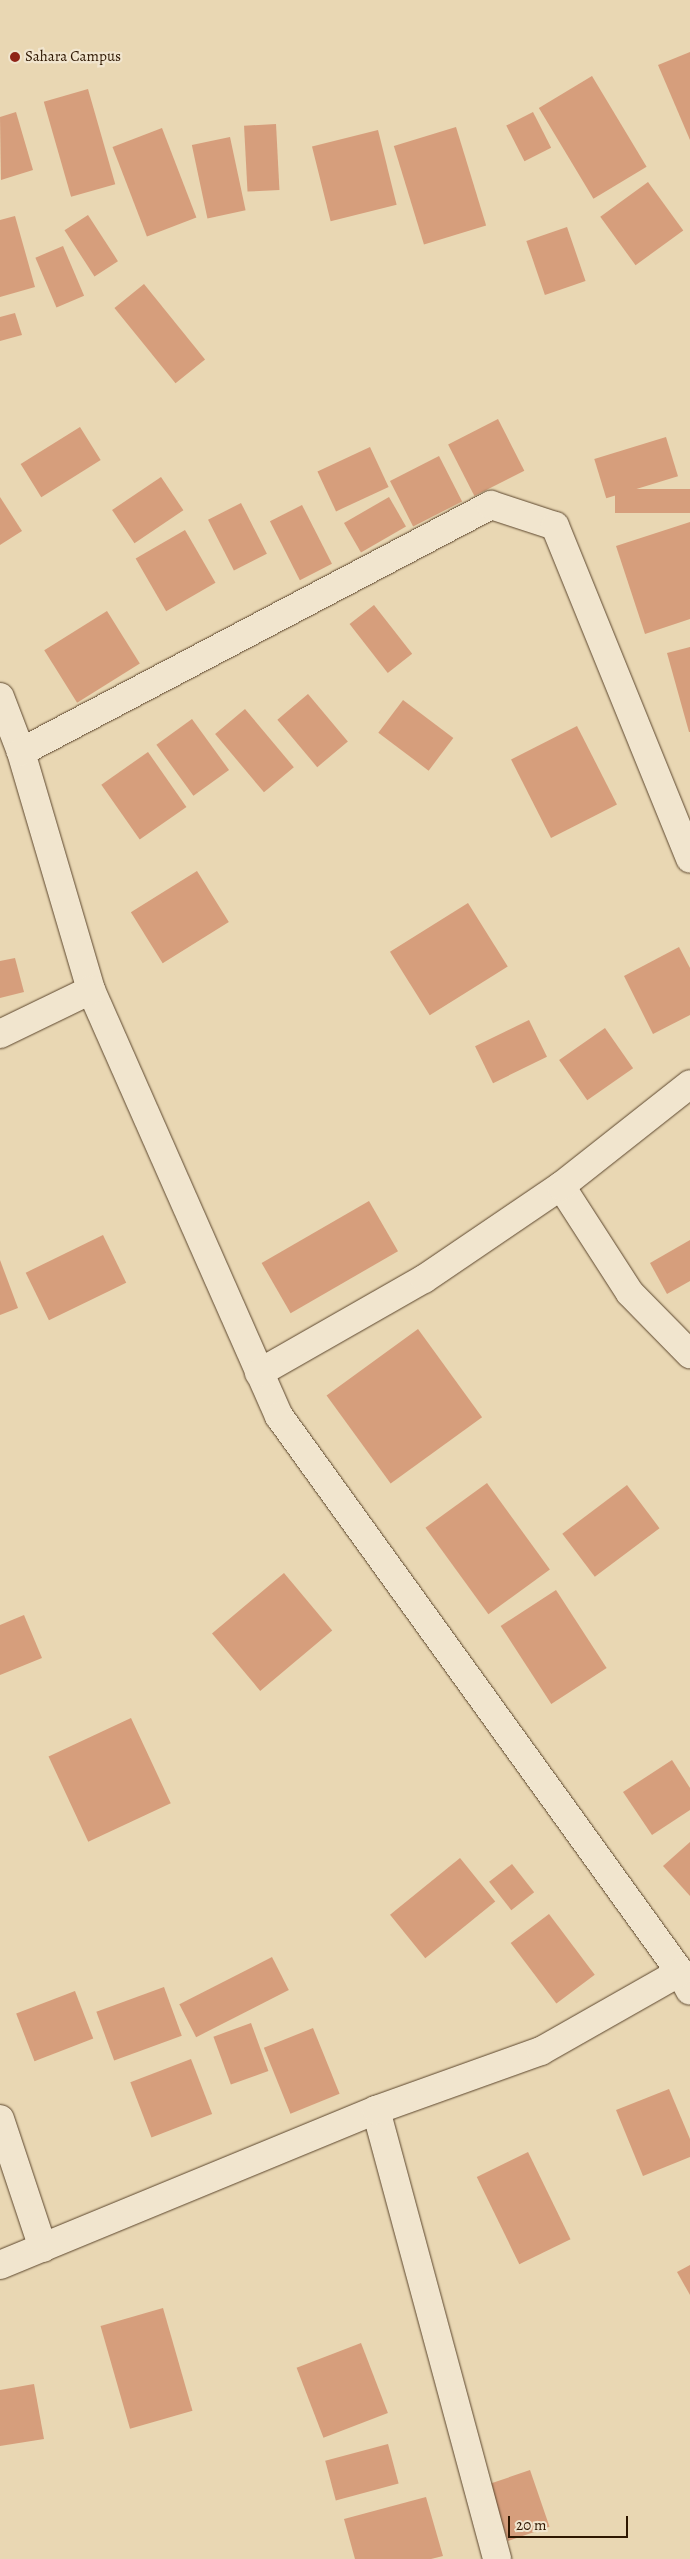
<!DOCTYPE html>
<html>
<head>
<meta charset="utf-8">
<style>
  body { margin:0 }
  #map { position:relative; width:690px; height:2559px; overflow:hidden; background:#e9d7b3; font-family:Alegreya,serif }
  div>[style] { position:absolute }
  .building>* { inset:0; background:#d69e7c; transform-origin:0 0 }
  .roads { filter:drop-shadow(0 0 1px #5c462d) drop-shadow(0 0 1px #5c462d) }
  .minor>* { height:28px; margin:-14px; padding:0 14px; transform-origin:14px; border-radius:14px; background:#f1e5ce }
  .dots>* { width:14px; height:14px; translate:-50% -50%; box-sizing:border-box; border:2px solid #f1e5ce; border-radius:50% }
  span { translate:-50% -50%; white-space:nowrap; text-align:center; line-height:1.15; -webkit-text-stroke:4.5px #f1e5ce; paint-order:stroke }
  .poi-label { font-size:15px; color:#2d1600 }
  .left { translate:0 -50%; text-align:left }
  .scale { position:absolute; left:508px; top:2516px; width:120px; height:22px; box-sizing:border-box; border:2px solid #2d1600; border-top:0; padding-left:6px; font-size:15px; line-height:18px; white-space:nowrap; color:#2d1600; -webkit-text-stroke:4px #f1e5ce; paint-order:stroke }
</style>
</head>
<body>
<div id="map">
  <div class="building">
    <i style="clip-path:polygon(690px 52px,690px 140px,658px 65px)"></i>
    <i style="left:592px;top:76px;width:106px;height:62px;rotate:59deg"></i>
    <i style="left:88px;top:89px;width:99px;height:46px;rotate:74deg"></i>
    <i style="clip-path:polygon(16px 112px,33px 170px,1px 180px,0 117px)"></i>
    <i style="left:533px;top:112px;width:40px;height:30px;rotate:63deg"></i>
    <i style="left:276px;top:124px;width:66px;height:32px;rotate:87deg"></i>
    <i style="left:456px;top:127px;width:103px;height:65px;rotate:73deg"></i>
    <i style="left:162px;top:128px;width:96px;height:53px;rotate:69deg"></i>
    <i style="left:378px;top:130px;width:77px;height:68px;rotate:76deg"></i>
    <i style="left:230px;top:137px;width:75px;height:39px;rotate:78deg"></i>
    <i style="left:648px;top:182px;width:60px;height:59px;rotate:54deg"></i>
    <i style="left:88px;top:215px;width:55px;height:28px;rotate:57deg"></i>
    <i style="clip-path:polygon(15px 216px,35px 287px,0 297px,0 220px)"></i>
    <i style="left:567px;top:227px;width:57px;height:43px;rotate:71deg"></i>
    <i style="left:63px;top:246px;width:54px;height:30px;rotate:67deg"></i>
    <i style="left:144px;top:284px;width:97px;height:38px;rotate:51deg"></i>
    <i style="clip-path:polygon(15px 313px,22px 335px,0 341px,0 317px)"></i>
    <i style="left:498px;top:419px;width:58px;height:56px;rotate:63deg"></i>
    <i style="left:80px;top:427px;width:39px;height:70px;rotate:58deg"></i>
    <i style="left:666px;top:437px;width:41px;height:75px;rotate:73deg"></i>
    <i style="left:370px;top:447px;width:44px;height:58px;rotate:65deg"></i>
    <i style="left:439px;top:456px;width:51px;height:55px;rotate:63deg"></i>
    <i style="left:161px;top:477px;width:40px;height:59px;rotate:56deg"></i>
    <i style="left:690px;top:489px;width:24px;height:75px;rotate:90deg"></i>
    <i style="clip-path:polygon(0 497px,22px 531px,0 545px)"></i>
    <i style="left:389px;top:497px;width:34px;height:52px;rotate:60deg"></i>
    <i style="left:241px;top:503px;width:57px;height:37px;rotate:63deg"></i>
    <i style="left:302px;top:505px;width:66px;height:36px;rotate:63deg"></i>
    <i style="clip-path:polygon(690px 522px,690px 619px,645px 634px,616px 546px)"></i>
    <i style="left:185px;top:530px;width:61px;height:57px;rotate:60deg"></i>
    <i style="left:374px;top:605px;width:62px;height:31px;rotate:52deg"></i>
    <i style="left:107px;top:611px;width:62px;height:74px;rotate:58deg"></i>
    <i style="clip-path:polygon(690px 647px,690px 732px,689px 732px,667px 653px)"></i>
    <i style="left:308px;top:694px;width:62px;height:40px;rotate:50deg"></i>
    <i style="left:403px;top:700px;width:63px;height:41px;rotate:37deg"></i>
    <i style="left:245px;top:709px;width:76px;height:39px;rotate:50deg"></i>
    <i style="left:192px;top:719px;width:63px;height:44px;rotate:54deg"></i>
    <i style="left:577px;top:726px;width:88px;height:74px;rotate:63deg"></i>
    <i style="left:148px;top:752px;width:67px;height:57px;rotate:55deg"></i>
    <i style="left:197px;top:871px;width:60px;height:78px;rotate:58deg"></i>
    <i style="left:468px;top:903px;width:75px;height:92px;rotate:58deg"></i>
    <i style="clip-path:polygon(679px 947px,690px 968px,690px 1015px,653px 1034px,624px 976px)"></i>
    <i style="clip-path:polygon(15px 958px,24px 992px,0 998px,0 961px)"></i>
    <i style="left:529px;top:1020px;width:41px;height:60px;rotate:64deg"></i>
    <i style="left:605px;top:1028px;width:49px;height:56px;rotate:55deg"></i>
    <i style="left:369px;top:1201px;width:58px;height:124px;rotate:60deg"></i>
    <i style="left:103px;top:1235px;width:53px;height:86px;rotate:64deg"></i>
    <i style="clip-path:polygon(690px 1240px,690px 1281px,667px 1294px,650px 1263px)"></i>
    <i style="clip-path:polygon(0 1260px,18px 1308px,0 1315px)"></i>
    <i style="left:418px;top:1329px;width:109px;height:113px;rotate:54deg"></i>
    <i style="left:487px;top:1483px;width:107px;height:76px;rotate:54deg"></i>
    <i style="left:627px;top:1485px;width:54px;height:81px;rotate:53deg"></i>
    <i style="left:284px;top:1573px;width:75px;height:94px;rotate:50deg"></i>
    <i style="left:556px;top:1590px;width:93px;height:66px;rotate:57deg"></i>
    <i style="clip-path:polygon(24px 1615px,42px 1658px,0 1675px,0 1625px)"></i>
    <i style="left:131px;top:1718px;width:94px;height:91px;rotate:65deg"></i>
    <i style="clip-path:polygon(672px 1760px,690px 1788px,690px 1810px,652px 1835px,623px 1792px)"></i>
    <i style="clip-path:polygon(690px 1842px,690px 1896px,663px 1866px)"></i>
    <i style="left:460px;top:1858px;width:56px;height:90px;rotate:51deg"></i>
    <i style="left:512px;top:1864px;width:36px;height:29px;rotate:52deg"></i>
    <i style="left:549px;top:1914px;width:76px;height:48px;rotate:53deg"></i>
    <i style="left:272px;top:1957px;width:37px;height:104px;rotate:63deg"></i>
    <i style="left:164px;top:1987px;width:52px;height:72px;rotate:70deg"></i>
    <i style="left:75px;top:1991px;width:51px;height:63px;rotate:69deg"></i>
    <i style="left:251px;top:2023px;width:51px;height:40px;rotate:70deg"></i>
    <i style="left:313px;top:2028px;width:71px;height:53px;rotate:68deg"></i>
    <i style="left:191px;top:2059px;width:59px;height:65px;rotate:69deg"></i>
    <i style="clip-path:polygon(669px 2089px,690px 2139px,690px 2157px,643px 2176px,616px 2110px)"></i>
    <i style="left:528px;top:2152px;width:97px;height:57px;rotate:64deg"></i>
    <i style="clip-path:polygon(690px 2265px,690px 2295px,677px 2272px)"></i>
    <i style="left:163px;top:2308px;width:107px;height:65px;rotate:74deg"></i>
    <i style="left:361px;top:2343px;width:75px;height:69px;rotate:69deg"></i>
    <i style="clip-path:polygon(34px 2384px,44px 2439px,0 2446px,0 2390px)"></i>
    <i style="left:388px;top:2444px;width:41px;height:65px;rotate:75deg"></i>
    <i style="left:530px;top:2470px;width:60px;height:44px;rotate:71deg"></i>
    <i style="clip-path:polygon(426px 2497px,443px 2556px,431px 2559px,355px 2559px,344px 2519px)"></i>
  </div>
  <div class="roads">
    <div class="minor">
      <i style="left:0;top:697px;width:59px;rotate:69.1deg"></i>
      <i style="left:21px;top:752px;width:248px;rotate:73.6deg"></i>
      <i style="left:91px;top:990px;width:466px;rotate:66.2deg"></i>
      <i style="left:279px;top:1416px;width:686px;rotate:54.2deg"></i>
      <i style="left:680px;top:1972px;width:21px;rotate:62deg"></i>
      <i style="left:21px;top:752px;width:531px;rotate:-27.72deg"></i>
      <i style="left:491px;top:505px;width:67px;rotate:18.2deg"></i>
      <i style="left:555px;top:526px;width:359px;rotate:67.9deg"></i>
      <i style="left:0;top:1034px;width:101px;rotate:-25.8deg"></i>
      <i style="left:561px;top:1186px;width:127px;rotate:57.2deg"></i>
      <i style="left:630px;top:1293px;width:86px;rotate:45.5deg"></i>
      <i style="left:259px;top:1373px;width:190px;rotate:-29.7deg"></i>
      <i style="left:424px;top:1279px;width:166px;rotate:-34.2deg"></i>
      <i style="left:561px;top:1186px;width:164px;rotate:-38.3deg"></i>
      <i style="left:376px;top:2110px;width:465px;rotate:74.9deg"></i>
      <i style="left:0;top:2119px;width:136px;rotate:71.6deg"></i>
      <i style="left:0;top:2265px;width:407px;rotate:-22.4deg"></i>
      <i style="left:376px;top:2110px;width:175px;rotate:-19.7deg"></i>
      <i style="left:541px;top:2051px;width:160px;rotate:-29.6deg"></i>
    </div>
  </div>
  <div class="dots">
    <i style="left:15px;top:57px;background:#8f2418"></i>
  </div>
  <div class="poi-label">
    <span class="left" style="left:25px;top:57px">Sahara Campus</span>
  </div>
  <div class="scale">20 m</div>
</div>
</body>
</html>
